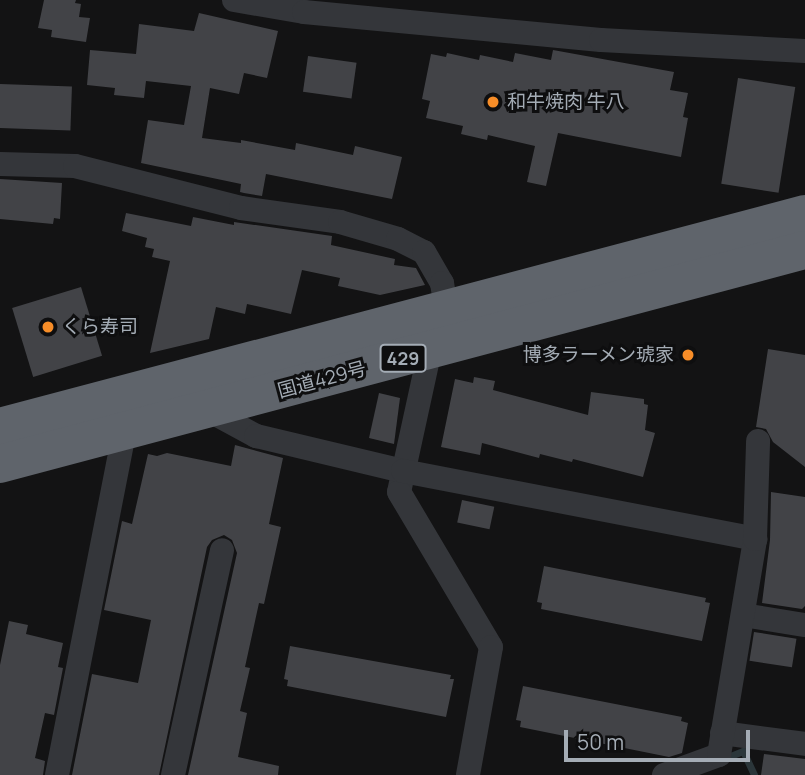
<!DOCTYPE html>
<html>
<head>
<meta charset="utf-8">
<style>
  body { margin:0 }
  #map { position:relative; width:805px; height:775px; overflow:hidden; background:#131314; font-family:Manrope,"Noto Sans JP",sans-serif }
  div>[style] { position:absolute }
  .stream>* { height:7px; margin:-3.5px; padding:0 3.5px; transform-origin:3.5px; border-radius:3.5px; background:#2b363a }
  .building>* { inset:0; background:#424347; transform-origin:0 0 }
  .street>* { height:24px; margin:-12px; padding:0 12px; transform-origin:12px; border-radius:12px; background:#34363a }
  .highway>* { height:38px; margin:-19px; padding:0 19px; transform-origin:19px; border-radius:19px; background:#5f646b }
  .dots>* { width:19px; height:19px; translate:-50% -50%; box-sizing:border-box; border:4px solid #0e0e0f; border-radius:50% }
  span { translate:-50% -50%; white-space:nowrap; text-align:center; line-height:1.15; -webkit-text-stroke:6px #0e0e0f; paint-order:stroke }
  .shield-label span { padding:2px 5px; background:#0e0e0f; border:2px solid; border-radius:5px; -webkit-text-stroke-width:0 }
  .shield-label { font-size:18px; color:#a4acb5; font-weight:700 }
  .poi-label { font-size:19px; color:#a4acb5 }
  .left { translate:0 -50%; text-align:left }
  .right { translate:-100% -50%; text-align:right }
  .street-label { font-size:19px; color:#a4acb5 }
  .scale { position:absolute; left:564px; top:730px; width:186px; height:32px; box-sizing:border-box; border:4px solid #a4acb5; border-top:0; padding-left:9px; font-size:21px; line-height:24px; white-space:nowrap; color:#a4acb5; -webkit-text-stroke:5px #0e0e0f; paint-order:stroke }
</style>
</head>
<body>
<div id="map">
  <div class="stream">
    <i style="left:723px;top:759px;width:22px;rotate:-22deg"></i>
    <i style="left:743px;top:751px;width:26px;rotate:65deg"></i>
  </div>
  <div class="building">
    <i style="clip-path:polygon(44px 0,76px 0,75px 3px,81px 4px,79px 17px,90px 18px,86px 42px,51px 37px,52px 30px,38px 28px)"></i>
    <i style="clip-path:polygon(199px 13px,278px 31px,267px 78px,244px 73px,239px 94px,210px 88px,202px 138px,241px 143px,241px 140px,295px 150px,296px 143px,353px 155px,355px 146px,402px 157px,392px 199px,266px 174px,262px 196px,244px 193px,240px 192px,241px 184px,141px 163px,148px 120px,184px 125px,191px 86px,146px 81px,144px 98px,114px 95px,115px 88px,87px 85px,90px 50px,136px 54px,139px 24px,194px 31px)"></i>
    <i style="clip-path:polygon(553px 50px,674px 72px,670px 90px,688px 93px,683px 117px,688px 118px,681px 157px,558px 133px,546px 186px,527px 182px,535px 146px,488px 135px,487px 140px,461px 134px,463px 126px,426px 118px,430px 101px,422px 99px,431px 54px,446px 57px,447px 53px,479px 60px,480px 55px,513px 62px,515px 53px,551px 60px)"></i>
    <i style="left:308px;top:56px;width:49px;height:36px;rotate:8deg"></i>
    <i style="left:738px;top:78px;width:58px;height:107px;rotate:9deg"></i>
    <i style="left:0;top:84px;width:72px;height:44px;rotate:2deg"></i>
    <i style="clip-path:polygon(0 179px,62px 183px,60px 219px,54px 218px,53px 224px,0 219px)"></i>
    <i style="clip-path:polygon(126px 213px,191px 226px,193px 217px,234px 225px,234px 222px,332px 236px,331px 245px,395px 259px,394px 265px,416px 268px,425px 285px,380px 295px,338px 286px,340px 278px,302px 270px,291px 314px,247px 304px,245px 314px,216px 307px,209px 339px,150px 353px,170px 261px,152px 257px,154px 249px,145px 247px,147px 238px,122px 231px)"></i>
    <i style="left:81px;top:287px;width:72px;height:72px;rotate:73deg"></i>
    <i style="clip-path:polygon(768px 349px,805px 355px,805px 467px,773px 442px,766px 429px,756px 427px)"></i>
    <i style="clip-path:polygon(474px 377px,495px 381px,493px 390px,588px 415px,591px 392px,644px 399px,644px 404px,648px 405px,645px 430px,655px 433px,643px 477px,573px 459px,572px 462px,540px 454px,539px 458px,482px 443px,480px 455px,441px 447px,455px 379px,473px 383px)"></i>
    <i style="clip-path:polygon(379px 393px,400px 398px,394px 444px,369px 438px)"></i>
    <i style="clip-path:polygon(235px 445px,283px 458px,269px 524px,281px 527px,264px 604px,259px 603px,245px 667px,250px 668px,240px 711px,247px 713px,238px 757px,279px 766px,278px 775px,188px 775px,237px 553px,232px 540px,224px 535px,212px 540px,207px 547px,159px 775px,72px 775px,92px 674px,138px 683px,151px 620px,104px 610px,122px 521px,132px 524px,148px 454px,157px 456px,167px 453px,231px 466px)"></i>
    <i style="clip-path:polygon(771px 492px,805px 497px,805px 606px,802px 609px,762px 603px,770px 540px)"></i>
    <i style="left:462px;top:500px;width:33px;height:23px;rotate:12deg"></i>
    <i style="clip-path:polygon(544px 566px,706px 598px,705px 602px,710px 603px,702px 641px,541px 609px,542px 603px,537px 602px)"></i>
    <i style="clip-path:polygon(9px 621px,28px 625px,26px 634px,63px 643px,58px 667px,63px 668px,54px 715px,45px 713px,35px 758px,45px 761px,43px 775px,0 775px,0 665px)"></i>
    <i style="left:754px;top:632px;width:43px;height:29px;rotate:9deg"></i>
    <i style="clip-path:polygon(290px 646px,451px 675px,450px 679px,454px 679px,446px 717px,287px 686px,288px 680px,284px 679px)"></i>
    <i style="clip-path:polygon(523px 686px,682px 717px,681px 721px,688px 723px,682px 753px,669px 757px,520px 727px,521px 721px,516px 720px)"></i>
    <i style="clip-path:polygon(764px 754px,805px 759px,805px 775px,761px 775px)"></i>
  </div>
  <div class="street">
    <i style="left:234px;top:0;width:71px;rotate:9.7deg"></i>
    <i style="left:304px;top:12px;width:298px;rotate:5.4deg"></i>
    <i style="left:601px;top:40px;width:204px;rotate:3.1deg"></i>
    <i style="left:0;top:164px;width:75px;rotate:1.5deg"></i>
    <i style="left:75px;top:166px;width:171px;rotate:14.2deg"></i>
    <i style="left:241px;top:208px;width:100px;rotate:8deg"></i>
    <i style="left:340px;top:222px;width:60px;rotate:16.3deg"></i>
    <i style="left:398px;top:239px;width:29px;rotate:27deg"></i>
    <i style="left:424px;top:252px;width:36px;rotate:60deg"></i>
    <i style="left:442px;top:283px;width:25px;rotate:81deg"></i>
    <i style="left:446px;top:308px;width:45px;rotate:110.9deg"></i>
    <i style="left:430px;top:350px;width:145px;rotate:102.3deg"></i>
    <i style="left:399px;top:492px;width:180px;rotate:59.3deg"></i>
    <i style="left:491px;top:647px;width:130px;rotate:100.2deg"></i>
    <i style="left:208px;top:410px;width:55px;rotate:28.4deg"></i>
    <i style="left:256px;top:436px;width:151px;rotate:13.4deg"></i>
    <i style="left:403px;top:471px;width:359px;rotate:10.9deg"></i>
    <i style="left:743px;top:615px;width:63px;rotate:9.2deg"></i>
    <i style="left:722px;top:733px;width:84px;rotate:7.5deg"></i>
    <i style="left:57px;top:775px;width:349px;rotate:-78.9deg"></i>
    <i style="left:173px;top:775px;width:230px;rotate:-77.7deg"></i>
    <i style="left:664px;top:775px;width:59px;rotate:-20deg"></i>
    <i style="left:719px;top:755px;width:219px;rotate:-80.5deg"></i>
    <i style="left:755px;top:539px;width:98px;rotate:-88.2deg"></i>
  </div>
  <div class="highway">
    <i style="left:0;top:427px;width:833px;rotate:-14.82deg"></i>
    <i style="left:0;top:464px;width:833px;rotate:-14.89deg"></i>
  </div>
  <div class="dots">
    <i style="left:493px;top:102px;background:#f78d28"></i>
    <i style="left:48px;top:327px;background:#f78d28"></i>
    <i style="left:688px;top:355px;background:#f78d28"></i>
  </div>
  <div class="shield-label">
    <span style="left:403px;top:358px">429</span>
  </div>
  <div class="poi-label">
    <span class="left" style="left:507px;top:102px">和牛焼肉 牛八</span>
    <span class="left" style="left:62px;top:327px">くら寿司</span>
    <span class="right" style="left:674px;top:355px">博多ラーメン琥家</span>
  </div>
  <div class="street-label">
    <span style="left:322px;top:380px;rotate:-15deg">国道429号</span>
  </div>
  <div class="scale">50 m</div>
</div>
</body>
</html>
